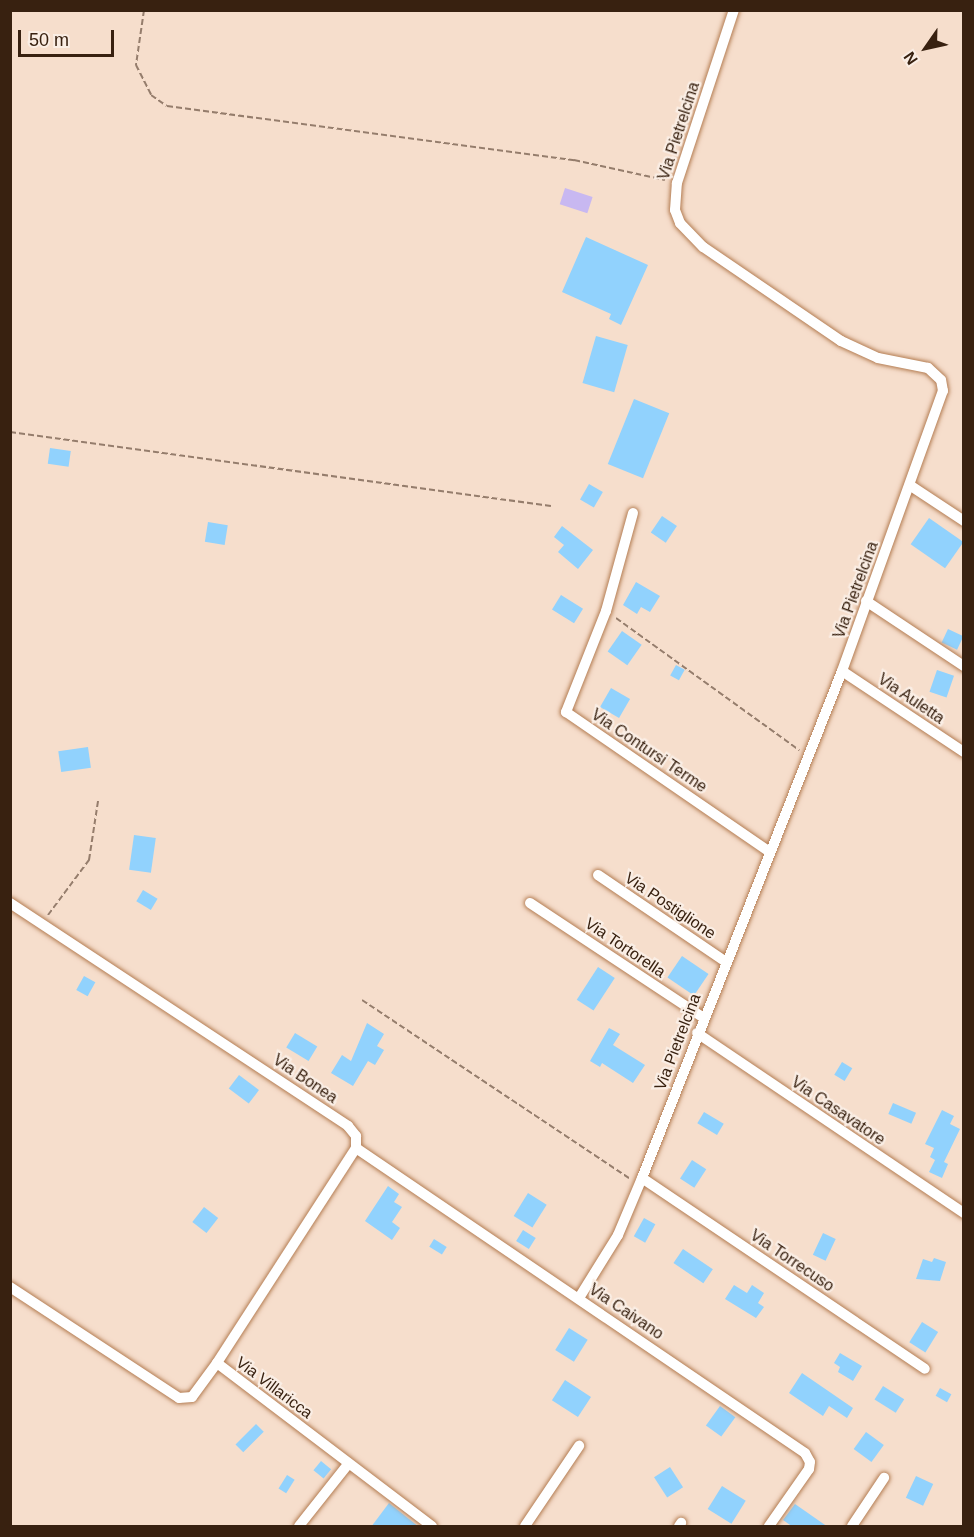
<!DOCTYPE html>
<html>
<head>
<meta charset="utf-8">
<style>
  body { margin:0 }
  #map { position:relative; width:974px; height:1537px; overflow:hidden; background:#f6decc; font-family:Arial,sans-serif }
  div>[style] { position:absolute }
  .water>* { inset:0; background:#c8b8f1; transform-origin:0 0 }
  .building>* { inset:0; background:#91d2fd; transform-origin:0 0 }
  .path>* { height:2px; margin-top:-1px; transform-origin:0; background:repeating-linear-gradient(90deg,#957d6c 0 6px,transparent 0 9px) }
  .roads { filter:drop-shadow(0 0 2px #b47d53) drop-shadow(0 0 2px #b47d53) }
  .street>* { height:10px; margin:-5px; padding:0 5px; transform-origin:5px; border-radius:5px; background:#fff }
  span { translate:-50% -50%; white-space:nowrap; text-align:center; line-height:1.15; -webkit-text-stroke:4.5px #faeee5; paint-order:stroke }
  .street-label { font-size:16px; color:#382110 }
  .frame { position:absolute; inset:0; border:12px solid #382110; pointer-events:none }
  .north { position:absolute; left:896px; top:18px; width:60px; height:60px; -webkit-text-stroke:4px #faeee5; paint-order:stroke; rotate:236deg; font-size:16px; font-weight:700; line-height:24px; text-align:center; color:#382110 }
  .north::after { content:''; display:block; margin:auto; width:21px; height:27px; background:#382110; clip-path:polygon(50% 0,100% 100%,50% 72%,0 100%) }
  .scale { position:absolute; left:18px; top:30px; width:96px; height:27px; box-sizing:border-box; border:3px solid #382110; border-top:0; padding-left:8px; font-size:18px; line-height:21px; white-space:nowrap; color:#382110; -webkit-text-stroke:4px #faeee5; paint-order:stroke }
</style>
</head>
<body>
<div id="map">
  <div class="water">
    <i style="left:565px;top:188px;width:29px;height:17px;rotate:18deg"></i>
  </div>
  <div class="building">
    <i style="clip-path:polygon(586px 237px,648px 265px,621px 325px,609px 319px,611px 314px,562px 292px)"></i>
    <i style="left:596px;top:336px;width:33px;height:49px;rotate:16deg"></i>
    <i style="left:634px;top:399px;width:38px;height:70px;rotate:22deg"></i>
    <i style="left:50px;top:448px;width:21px;height:16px;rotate:8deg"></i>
    <i style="left:589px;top:484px;width:16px;height:18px;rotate:30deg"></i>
    <i style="left:662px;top:516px;width:18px;height:20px;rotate:34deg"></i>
    <i style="left:929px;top:518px;width:42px;height:32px;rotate:35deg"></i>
    <i style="left:208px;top:522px;width:20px;height:20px;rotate:9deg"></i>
    <i style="clip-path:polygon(562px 526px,593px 550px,578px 569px,558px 552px,564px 545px,554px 537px)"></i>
    <i style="clip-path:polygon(636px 582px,660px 596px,650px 612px,641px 607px,637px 614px,623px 605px)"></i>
    <i style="left:561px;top:595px;width:26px;height:17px;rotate:32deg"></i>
    <i style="left:948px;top:629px;width:17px;height:15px;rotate:25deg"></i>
    <i style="left:622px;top:631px;width:24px;height:25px;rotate:35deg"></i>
    <i style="left:676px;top:665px;width:10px;height:12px;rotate:29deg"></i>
    <i style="left:937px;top:670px;width:18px;height:23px;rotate:19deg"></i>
    <i style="left:611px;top:688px;width:22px;height:22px;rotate:30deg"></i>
    <i style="left:88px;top:747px;width:21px;height:30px;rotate:82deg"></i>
    <i style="left:134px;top:835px;width:22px;height:35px;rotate:8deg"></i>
    <i style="left:143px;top:890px;width:17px;height:13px;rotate:31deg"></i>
    <i style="left:682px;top:956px;width:32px;height:26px;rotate:34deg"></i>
    <i style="left:598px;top:967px;width:20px;height:39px;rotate:33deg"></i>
    <i style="left:84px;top:976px;width:13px;height:16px;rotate:29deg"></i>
    <i style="clip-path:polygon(367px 1023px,384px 1034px,377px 1046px,384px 1050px,375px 1065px,368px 1061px,353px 1086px,331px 1073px,342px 1055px,351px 1061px)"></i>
    <i style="clip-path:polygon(609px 1028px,620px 1034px,613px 1045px,645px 1065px,633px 1083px,602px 1063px,600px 1067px,590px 1061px)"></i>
    <i style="left:295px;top:1033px;width:26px;height:17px;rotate:31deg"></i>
    <i style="left:842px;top:1062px;width:12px;height:15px;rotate:31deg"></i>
    <i style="left:239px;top:1075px;width:25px;height:17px;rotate:37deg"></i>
    <i style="left:893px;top:1103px;width:25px;height:12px;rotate:23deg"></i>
    <i style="clip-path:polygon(942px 1110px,954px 1116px,950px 1124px,960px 1129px,944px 1162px,948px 1164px,942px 1178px,929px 1172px,935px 1160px,930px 1157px,934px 1148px,925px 1144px)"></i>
    <i style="left:704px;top:1112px;width:23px;height:13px;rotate:31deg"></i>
    <i style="left:692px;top:1160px;width:17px;height:22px;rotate:33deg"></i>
    <i style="clip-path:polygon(388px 1186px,399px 1194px,394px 1202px,402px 1207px,392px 1222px,400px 1228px,392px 1240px,365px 1221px)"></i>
    <i style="left:528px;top:1193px;width:22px;height:27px;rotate:32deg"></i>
    <i style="left:204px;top:1207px;width:18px;height:19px;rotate:38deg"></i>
    <i style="left:644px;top:1218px;width:13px;height:21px;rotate:29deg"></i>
    <i style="left:523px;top:1230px;width:15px;height:13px;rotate:32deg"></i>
    <i style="left:823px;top:1233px;width:14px;height:24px;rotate:25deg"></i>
    <i style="left:434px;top:1239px;width:15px;height:9px;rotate:32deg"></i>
    <i style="left:683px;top:1249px;width:36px;height:17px;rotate:34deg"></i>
    <i style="clip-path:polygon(934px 1258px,946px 1262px,940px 1281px,916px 1279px,923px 1259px,932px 1262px)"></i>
    <i style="clip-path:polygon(734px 1285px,747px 1293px,752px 1285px,764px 1293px,758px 1303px,764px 1307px,756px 1318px,725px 1299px)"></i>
    <i style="left:922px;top:1322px;width:19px;height:24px;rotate:32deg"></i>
    <i style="left:569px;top:1328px;width:22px;height:26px;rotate:32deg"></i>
    <i style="clip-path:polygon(840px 1353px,862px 1366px,853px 1381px,838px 1372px,840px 1367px,834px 1363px)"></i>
    <i style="clip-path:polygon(802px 1373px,853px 1408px,847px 1418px,829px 1406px,823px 1416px,789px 1393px)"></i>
    <i style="left:565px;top:1380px;width:31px;height:24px;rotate:33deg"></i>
    <i style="left:883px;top:1386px;width:25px;height:16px;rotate:32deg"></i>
    <i style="left:940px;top:1388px;width:13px;height:9px;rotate:29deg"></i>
    <i style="left:720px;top:1406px;width:19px;height:24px;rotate:36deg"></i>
    <i style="left:256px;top:1424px;width:11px;height:29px;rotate:45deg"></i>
    <i style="left:866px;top:1432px;width:22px;height:21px;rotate:36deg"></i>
    <i style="left:321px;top:1461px;width:13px;height:12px;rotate:39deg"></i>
    <i style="left:670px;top:1467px;width:24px;height:19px;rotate:57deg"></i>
    <i style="left:287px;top:1475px;width:9px;height:16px;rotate:32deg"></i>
    <i style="left:916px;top:1476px;width:19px;height:24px;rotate:25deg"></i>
    <i style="left:722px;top:1486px;width:28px;height:27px;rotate:32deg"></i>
    <i style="clip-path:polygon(389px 1503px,419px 1527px,371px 1527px)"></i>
    <i style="clip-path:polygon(795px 1504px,828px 1527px,793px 1527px,783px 1520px)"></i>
  </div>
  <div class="path">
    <i style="left:144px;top:10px;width:56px;rotate:98.3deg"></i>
    <i style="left:136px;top:65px;width:34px;rotate:63deg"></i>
    <i style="left:151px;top:95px;width:19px;rotate:35deg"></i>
    <i style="left:167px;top:106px;width:411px;rotate:7.6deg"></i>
    <i style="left:574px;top:160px;width:93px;rotate:12.4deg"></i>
    <i style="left:10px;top:432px;width:546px;rotate:7.79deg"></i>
    <i style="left:616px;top:618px;width:226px;rotate:35.8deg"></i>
    <i style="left:48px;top:915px;width:69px;rotate:-53.3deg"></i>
    <i style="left:89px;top:860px;width:60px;rotate:-81.3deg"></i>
    <i style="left:362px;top:1000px;width:321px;rotate:33.7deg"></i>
  </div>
  <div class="roads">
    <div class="street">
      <i style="left:911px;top:486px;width:64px;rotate:33.4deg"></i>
      <i style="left:633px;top:513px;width:102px;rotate:105.4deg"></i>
      <i style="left:606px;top:611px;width:109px;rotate:111.6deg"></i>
      <i style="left:566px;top:712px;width:247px;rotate:34.5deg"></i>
      <i style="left:866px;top:601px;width:118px;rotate:33.6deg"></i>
      <i style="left:842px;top:671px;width:146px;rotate:33.6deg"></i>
      <i style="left:598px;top:875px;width:155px;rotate:34.2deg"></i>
      <i style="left:10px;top:903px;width:405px;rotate:33.4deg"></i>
      <i style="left:348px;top:1126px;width:13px;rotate:51deg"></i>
      <i style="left:356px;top:1136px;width:12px;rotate:90deg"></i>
      <i style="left:356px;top:1148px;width:256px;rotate:122.9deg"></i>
      <i style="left:530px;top:903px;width:206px;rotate:33.5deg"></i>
      <i style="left:697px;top:1033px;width:322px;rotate:34deg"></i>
      <i style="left:356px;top:1148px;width:543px;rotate:34.19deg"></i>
      <i style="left:805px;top:1453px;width:10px;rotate:61deg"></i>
      <i style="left:810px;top:1462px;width:7px;rotate:98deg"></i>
      <i style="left:809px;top:1469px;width:70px;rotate:125.1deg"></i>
      <i style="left:642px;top:1178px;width:341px;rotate:34deg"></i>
      <i style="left:10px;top:1287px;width:202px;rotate:33.3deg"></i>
      <i style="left:179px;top:1398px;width:13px;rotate:-4deg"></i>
      <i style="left:192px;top:1397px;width:42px;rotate:-53.7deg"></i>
      <i style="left:217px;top:1363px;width:270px;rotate:37.2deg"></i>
      <i style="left:579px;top:1298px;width:74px;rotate:-58.2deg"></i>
      <i style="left:618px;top:1235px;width:62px;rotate:-67.2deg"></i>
      <i style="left:642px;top:1178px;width:545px;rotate:-68.47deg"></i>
      <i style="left:842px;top:671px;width:298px;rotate:-70.2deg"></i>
      <i style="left:943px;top:391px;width:11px;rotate:-100deg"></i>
      <i style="left:941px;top:380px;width:18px;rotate:-137deg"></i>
      <i style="left:928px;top:368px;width:51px;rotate:-168.7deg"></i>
      <i style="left:878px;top:358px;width:41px;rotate:-155.3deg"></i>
      <i style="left:841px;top:341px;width:167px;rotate:-145.7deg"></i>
      <i style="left:703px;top:247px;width:33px;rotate:-134deg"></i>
      <i style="left:680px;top:223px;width:14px;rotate:-111deg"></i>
      <i style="left:675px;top:210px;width:27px;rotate:-86deg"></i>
      <i style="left:677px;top:183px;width:182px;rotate:-71.8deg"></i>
      <i style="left:299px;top:1526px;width:80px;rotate:-51.6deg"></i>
      <i style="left:525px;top:1526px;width:97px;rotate:-56deg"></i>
      <i style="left:679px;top:1526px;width:4px;rotate:-56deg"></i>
      <i style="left:852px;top:1526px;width:58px;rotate:-56.3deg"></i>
    </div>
  </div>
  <div class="street-label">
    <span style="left:679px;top:131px;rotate:-72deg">Via Pietrelcina</span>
    <span style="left:856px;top:590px;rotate:-70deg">Via Pietrelcina</span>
    <span style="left:911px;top:699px;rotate:34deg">Via Auletta</span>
    <span style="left:649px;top:751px;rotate:34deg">Via Contursi Terme</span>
    <span style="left:670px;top:906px;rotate:34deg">Via Postiglione</span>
    <span style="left:625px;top:948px;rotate:34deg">Via Tortorella</span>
    <span style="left:678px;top:1042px;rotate:-69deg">Via Pietrelcina</span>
    <span style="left:305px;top:1079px;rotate:34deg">Via Bonea</span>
    <span style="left:838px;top:1111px;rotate:34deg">Via Casavatore</span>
    <span style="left:792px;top:1261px;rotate:34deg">Via Torrecuso</span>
    <span style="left:626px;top:1312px;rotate:34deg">Via Caivano</span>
    <span style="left:274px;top:1388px;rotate:37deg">Via Villaricca</span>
  </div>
  <div class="frame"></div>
  <div class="north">N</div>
  <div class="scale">50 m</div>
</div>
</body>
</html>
